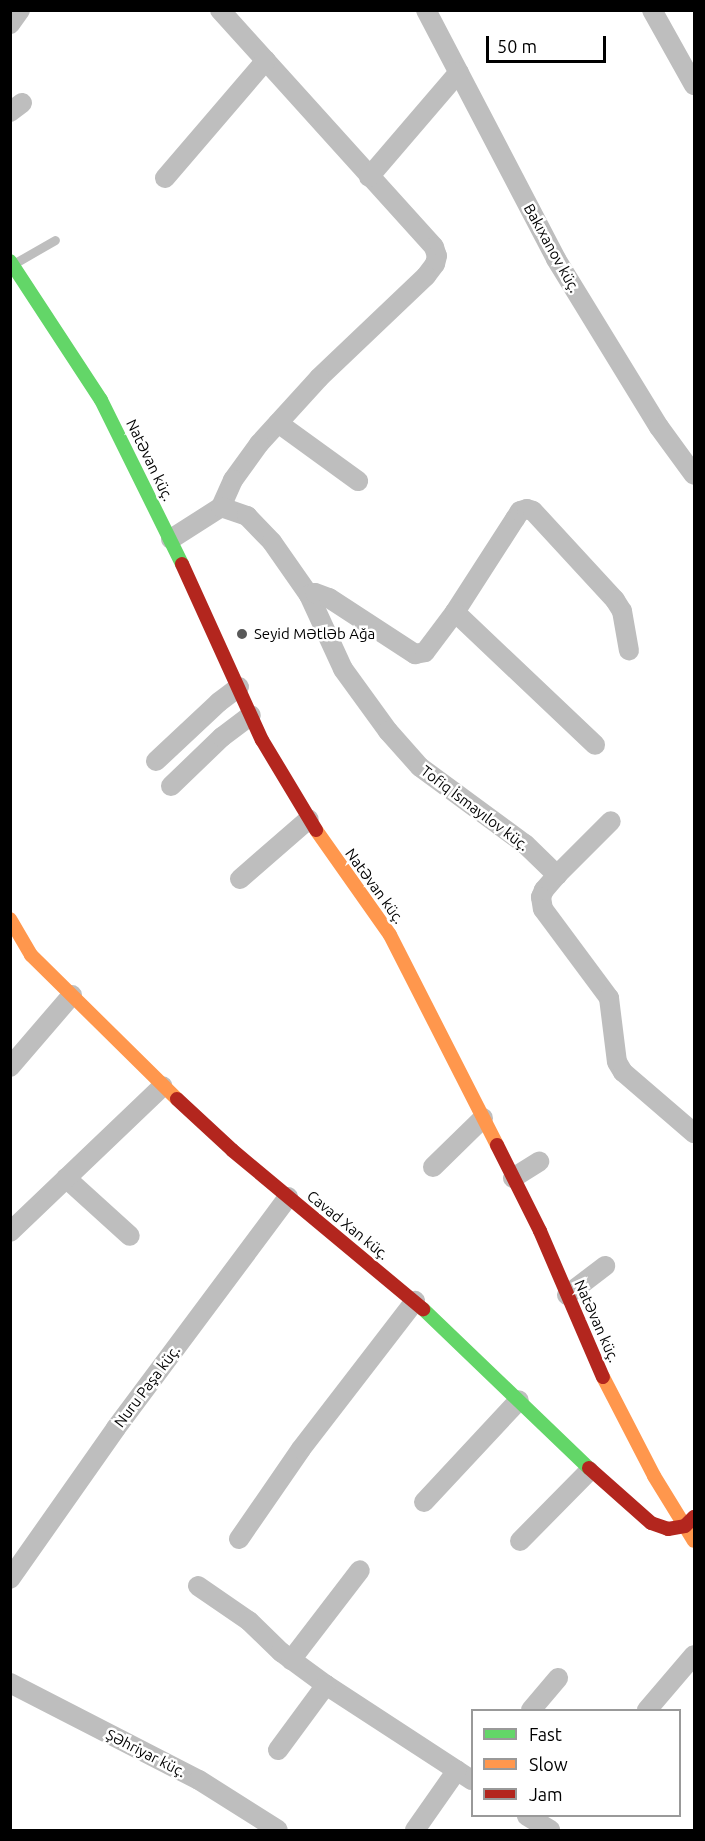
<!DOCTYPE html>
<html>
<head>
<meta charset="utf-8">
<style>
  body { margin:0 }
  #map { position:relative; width:705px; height:1841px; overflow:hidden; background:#fff; font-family:Ubuntu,sans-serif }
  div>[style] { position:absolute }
  .lane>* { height:9px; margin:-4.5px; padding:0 4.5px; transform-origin:4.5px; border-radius:4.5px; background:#bebebe }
  .street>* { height:20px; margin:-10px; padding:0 10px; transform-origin:10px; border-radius:10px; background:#bebebe }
  .fast>* { height:14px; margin:-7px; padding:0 7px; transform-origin:7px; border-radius:7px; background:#63d668 }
  .slow>* { height:14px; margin:-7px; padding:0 7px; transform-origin:7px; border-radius:7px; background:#ff974d }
  .jam>* { height:14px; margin:-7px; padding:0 7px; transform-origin:7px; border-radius:7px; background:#b3261e }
  .dots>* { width:16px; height:16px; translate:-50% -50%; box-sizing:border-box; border:3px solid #fff; border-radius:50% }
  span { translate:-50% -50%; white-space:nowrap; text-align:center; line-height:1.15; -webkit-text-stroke:5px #fff; paint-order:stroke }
  .street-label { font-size:15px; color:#000 }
  .poi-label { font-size:15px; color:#000 }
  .left { translate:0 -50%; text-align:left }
  .frame { position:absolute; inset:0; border:12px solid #000; pointer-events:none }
  .legend { position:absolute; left:471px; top:1709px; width:210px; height:108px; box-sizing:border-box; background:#fff; border:2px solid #999; margin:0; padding:8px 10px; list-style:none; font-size:18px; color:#000 }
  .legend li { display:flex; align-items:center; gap:12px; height:30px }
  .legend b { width:30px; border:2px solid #999 }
  .scale { position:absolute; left:486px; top:36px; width:120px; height:27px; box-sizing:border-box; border:3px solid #000; border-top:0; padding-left:8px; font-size:18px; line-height:21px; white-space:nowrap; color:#000; -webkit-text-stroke:4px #fff; paint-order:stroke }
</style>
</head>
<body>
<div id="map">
  <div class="lane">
    <i style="left:15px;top:263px;width:46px;rotate:-29.9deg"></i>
  </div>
  <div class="street">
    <i style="left:220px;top:10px;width:319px;rotate:47.9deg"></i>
    <i style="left:434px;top:247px;width:9px;rotate:72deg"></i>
    <i style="left:437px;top:256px;width:8px;rotate:104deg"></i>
    <i style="left:435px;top:264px;width:15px;rotate:127deg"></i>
    <i style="left:426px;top:276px;width:148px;rotate:136.4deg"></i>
    <i style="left:319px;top:378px;width:89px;rotate:132.3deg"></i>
    <i style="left:259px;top:444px;width:44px;rotate:125.8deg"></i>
    <i style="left:233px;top:480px;width:30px;rotate:114deg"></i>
    <i style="left:426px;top:10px;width:281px;rotate:62.4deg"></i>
    <i style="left:556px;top:259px;width:197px;rotate:58.5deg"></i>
    <i style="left:659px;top:427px;width:59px;rotate:53.9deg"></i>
    <i style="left:652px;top:10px;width:86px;rotate:60.8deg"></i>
    <i style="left:10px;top:24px;width:17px;rotate:-54deg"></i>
    <i style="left:10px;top:112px;width:15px;rotate:-37deg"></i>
    <i style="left:369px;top:177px;width:138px;rotate:-49.4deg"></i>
    <i style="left:165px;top:178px;width:155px;rotate:-49.4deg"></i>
    <i style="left:278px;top:423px;width:99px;rotate:35.9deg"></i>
    <i style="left:171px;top:539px;width:59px;rotate:-32.6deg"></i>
    <i style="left:221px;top:507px;width:28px;rotate:19deg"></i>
    <i style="left:247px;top:516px;width:36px;rotate:46deg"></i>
    <i style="left:272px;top:542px;width:65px;rotate:55.1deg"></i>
    <i style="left:309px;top:595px;width:81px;rotate:65.3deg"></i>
    <i style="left:343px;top:669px;width:77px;rotate:54deg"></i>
    <i style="left:388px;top:731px;width:48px;rotate:48.4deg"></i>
    <i style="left:420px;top:767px;width:130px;rotate:36.3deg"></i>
    <i style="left:525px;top:844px;width:45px;rotate:44.1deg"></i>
    <i style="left:557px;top:875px;width:20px;rotate:131deg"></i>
    <i style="left:544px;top:890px;width:8px;rotate:113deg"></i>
    <i style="left:541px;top:897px;width:12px;rotate:81deg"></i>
    <i style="left:543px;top:909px;width:111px;rotate:53.4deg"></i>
    <i style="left:609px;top:998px;width:64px;rotate:82.9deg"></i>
    <i style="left:617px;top:1062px;width:12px;rotate:59deg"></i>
    <i style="left:623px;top:1072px;width:94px;rotate:40.7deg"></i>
    <i style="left:309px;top:595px;width:6px;rotate:-18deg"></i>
    <i style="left:315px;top:593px;width:15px;rotate:20deg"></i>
    <i style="left:329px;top:598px;width:103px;rotate:33.1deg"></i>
    <i style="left:415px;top:654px;width:10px;rotate:-11deg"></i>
    <i style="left:425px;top:652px;width:50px;rotate:-53.1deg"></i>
    <i style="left:455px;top:612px;width:111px;rotate:-57.2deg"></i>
    <i style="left:515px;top:519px;width:9px;rotate:-58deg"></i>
    <i style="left:520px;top:511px;width:7px;rotate:-16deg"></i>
    <i style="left:527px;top:509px;width:6px;rotate:18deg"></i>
    <i style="left:533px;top:511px;width:121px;rotate:47.3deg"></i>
    <i style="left:615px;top:600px;width:13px;rotate:58deg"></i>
    <i style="left:622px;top:611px;width:40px;rotate:80deg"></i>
    <i style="left:455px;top:612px;width:193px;rotate:43.5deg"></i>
    <i style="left:156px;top:761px;width:86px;rotate:-43.1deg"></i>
    <i style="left:219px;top:702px;width:25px;rotate:-37deg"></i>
    <i style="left:171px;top:786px;width:71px;rotate:-43.9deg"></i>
    <i style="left:222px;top:737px;width:36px;rotate:-37deg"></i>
    <i style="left:557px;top:875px;width:76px;rotate:-45deg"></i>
    <i style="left:240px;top:879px;width:91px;rotate:-41deg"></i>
    <i style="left:10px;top:1067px;width:95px;rotate:-49.3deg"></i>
    <i style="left:433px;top:1167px;width:70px;rotate:-44.4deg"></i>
    <i style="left:66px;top:1178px;width:86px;rotate:42.2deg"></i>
    <i style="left:513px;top:1178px;width:31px;rotate:-32deg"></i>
    <i style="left:10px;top:1232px;width:211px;rotate:-43.7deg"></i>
    <i style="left:567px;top:1295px;width:48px;rotate:-37.3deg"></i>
    <i style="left:424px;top:1502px;width:139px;rotate:-47deg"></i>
    <i style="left:239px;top:1539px;width:109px;rotate:-55.4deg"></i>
    <i style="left:301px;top:1449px;width:187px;rotate:-52.4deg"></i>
    <i style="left:520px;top:1541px;width:98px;rotate:-45.4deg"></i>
    <i style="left:10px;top:1579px;width:184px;rotate:-54.9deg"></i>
    <i style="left:116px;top:1428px;width:288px;rotate:-53.3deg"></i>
    <i style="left:198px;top:1586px;width:62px;rotate:34.5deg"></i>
    <i style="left:249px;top:1621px;width:45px;rotate:44.1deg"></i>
    <i style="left:281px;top:1652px;width:56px;rotate:36.3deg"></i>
    <i style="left:326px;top:1685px;width:174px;rotate:33.1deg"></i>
    <i style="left:291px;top:1660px;width:113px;rotate:-52.5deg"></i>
    <i style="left:10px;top:1683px;width:212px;rotate:27.2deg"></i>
    <i style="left:199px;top:1780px;width:93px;rotate:32.3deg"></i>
    <i style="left:531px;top:1710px;width:42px;rotate:-49.8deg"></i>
    <i style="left:647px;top:1710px;width:72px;rotate:-49.5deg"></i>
    <i style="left:278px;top:1750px;width:81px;rotate:-53.6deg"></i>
    <i style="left:527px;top:1816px;width:27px;rotate:31deg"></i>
    <i style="left:415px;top:1830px;width:73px;rotate:-55deg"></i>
  </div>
  <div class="fast">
    <i style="left:10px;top:261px;width:166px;rotate:56.8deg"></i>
    <i style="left:101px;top:400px;width:183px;rotate:63.7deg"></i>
    <i style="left:423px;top:1309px;width:230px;rotate:43.8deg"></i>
  </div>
  <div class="slow">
    <i style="left:316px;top:830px;width:128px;rotate:54.8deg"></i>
    <i style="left:390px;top:935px;width:236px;rotate:63deg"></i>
    <i style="left:10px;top:919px;width:42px;rotate:59.7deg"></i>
    <i style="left:31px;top:955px;width:205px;rotate:44.6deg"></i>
    <i style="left:603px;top:1377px;width:111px;rotate:62.7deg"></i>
    <i style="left:654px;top:1476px;width:76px;rotate:58.4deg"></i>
  </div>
  <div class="jam">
    <i style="left:182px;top:564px;width:193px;rotate:65.6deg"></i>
    <i style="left:262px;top:740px;width:105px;rotate:59deg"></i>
    <i style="left:177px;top:1099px;width:75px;rotate:42.8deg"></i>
    <i style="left:232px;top:1150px;width:249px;rotate:39.8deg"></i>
    <i style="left:497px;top:1145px;width:96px;rotate:63.4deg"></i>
    <i style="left:540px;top:1231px;width:159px;rotate:66.7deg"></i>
    <i style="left:589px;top:1468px;width:83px;rotate:41.6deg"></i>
    <i style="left:651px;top:1523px;width:18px;rotate:19deg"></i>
    <i style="left:668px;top:1529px;width:17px;rotate:-10deg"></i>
    <i style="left:685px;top:1526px;width:13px;rotate:-45deg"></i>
  </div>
  <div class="dots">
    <i style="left:242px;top:634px;background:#595959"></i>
  </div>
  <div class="street-label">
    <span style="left:552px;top:248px;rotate:61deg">Bakıxanov küç.</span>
    <span style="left:150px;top:460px;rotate:64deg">Natəvan küç.</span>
    <span style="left:475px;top:808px;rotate:37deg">Tofiq İsmayılov küç.</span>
    <span style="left:375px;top:886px;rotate:54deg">Natəvan küç.</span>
    <span style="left:348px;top:1225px;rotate:39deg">Cavad Xan küç.</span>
    <span style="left:597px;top:1321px;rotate:66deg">Natəvan küç.</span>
    <span style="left:147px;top:1386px;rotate:-53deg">Nuru Paşa küç.</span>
    <span style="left:146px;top:1753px;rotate:27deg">Şəhriyar küç.</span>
  </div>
  <div class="poi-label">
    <span class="left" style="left:254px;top:634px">Seyid Mətləb Ağa</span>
  </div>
  <div class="frame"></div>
  <ul class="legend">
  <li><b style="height:8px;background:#63d668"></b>Fast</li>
  <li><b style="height:8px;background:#ff974d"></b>Slow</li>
  <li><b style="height:8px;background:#b3261e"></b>Jam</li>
  </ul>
  <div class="scale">50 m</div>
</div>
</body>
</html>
